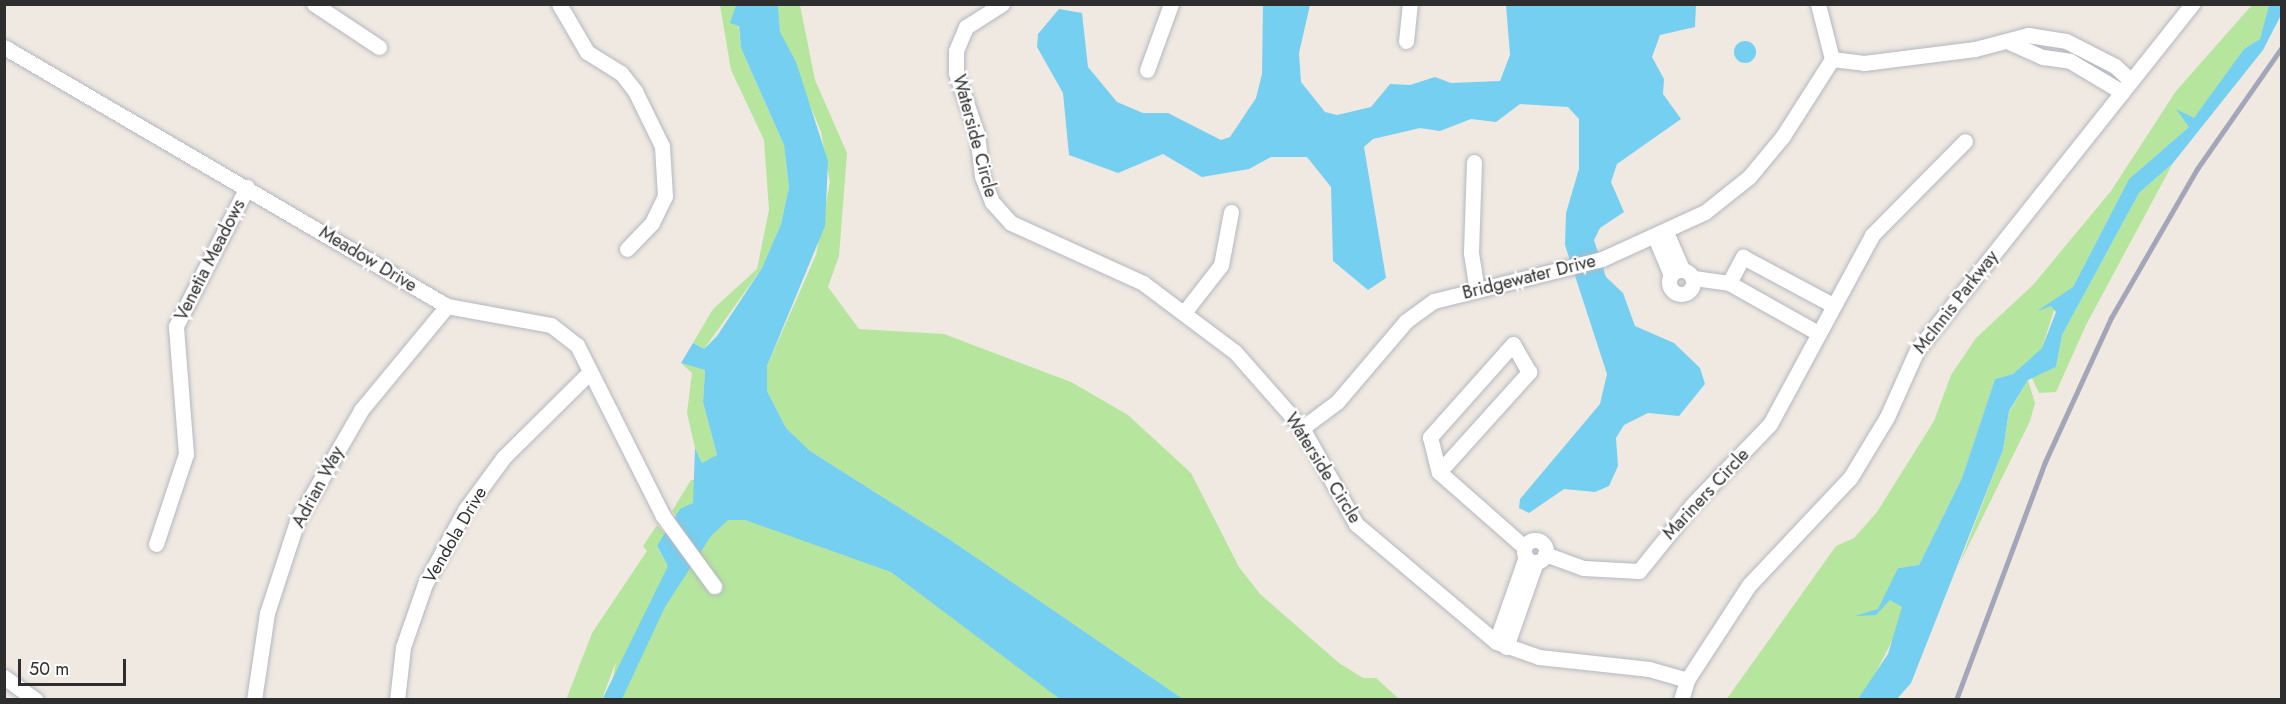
<!DOCTYPE html>
<html>
<head>
<meta charset="utf-8">
<style>
  body { margin:0 }
  #map { position:relative; width:2286px; height:704px; overflow:hidden; background:#efe9e1; font-family:Jost,sans-serif }
  div>[style] { position:absolute }
  .green>* { inset:0; background:#b6e59e }
  .water>* { inset:0; background:#75cff0 }
  .round { border-radius:50% }
  .roads { filter:drop-shadow(0 0 2px #b4b7c1) drop-shadow(0 0 2px #b4b7c1) }
  .minor>* { height:15px; margin:-7.5px; padding:0 7.5px; transform-origin:7.5px; border-radius:7.5px; background:#fff }
  .minor>.ring { margin:-7.5px; padding:0; box-sizing:content-box; background:none; border:15px solid #fff; border-radius:50% }
  .rail>* { height:4.5px; margin:-2.25px; padding:0 2.25px; transform-origin:2.25px; border-radius:2.25px; background:#a3a6b8 }
  span { translate:-50% -50%; white-space:nowrap; text-align:center; line-height:1.15; -webkit-text-stroke:4.5px #fff; paint-order:stroke }
  .street-label { font-size:18px; color:#2e2e2e }
  .frame { position:absolute; inset:0; border:6px solid #2e2e2e; pointer-events:none }
  .scale { position:absolute; left:18px; top:659px; width:108px; height:27px; box-sizing:border-box; border:3px solid #2e2e2e; border-top:0; padding-left:8px; font-size:18px; line-height:21px; white-space:nowrap; color:#2e2e2e; -webkit-text-stroke:4px #fff; paint-order:stroke }
</style>
</head>
<body>
<div id="map">
  <div class="green">
    <i style="clip-path:polygon(720px 5px,736px 5px,741px 48px,784px 145px,789px 187px,781px 224px,762px 268px,704px 349px,693px 343px,713px 309px,757px 269px,769px 210px,764px 140px,731px 70px)"></i>
    <i style="clip-path:polygon(778px 5px,800px 5px,815px 80px,847px 153px,839px 256px,828px 287px,859px 329px,944px 334px,1071px 382px,1128px 415px,1191px 473px,1239px 567px,1260px 594px,1339px 663px,1363px 678px,1376px 678px,1399px 699px,1183px 699px,949px 539px,810px 451px,786px 428px,767px 391px,767px 366px,816px 255px,830px 182px,821px 132px,780px 32px)"></i>
    <i style="clip-path:polygon(2252px 5px,2269px 5px,2260px 39px,2244px 49px,2189px 127px,2129px 179px,2073px 287px,2055px 307px,2042px 348px,2013px 374px,1995px 379px,1962px 478px,1919px 565px,1898px 568px,1894px 600px,1902px 607px,1898px 629px,1871px 682px,1858px 699px,1726px 700px,1836px 546px,1854px 538px,1877px 512px,1934px 421px,1951px 375px,1976px 338px,2033px 285px,2111px 191px,2176px 91px)"></i>
    <i style="clip-path:polygon(2173px 163px,2086px 325px,2056px 392px,2039px 393px,2032px 378px,2056px 367px,2062px 335px,2139px 193px)"></i>
    <i style="clip-path:polygon(681px 363px,705px 370px,703px 402px,717px 455px,708px 462px,702px 463px,695px 448px,687px 413px,692px 373px)"></i>
    <i style="clip-path:polygon(2028px 380px,2035px 403px,2030px 421px,1959px 565px,2003px 450px,2009px 412px)"></i>
    <i style="clip-path:polygon(746px 471px,1111px 699px,609px 699px,616px 662px,602px 699px,566px 700px,592px 633px,647px 551px,643px 546px,657px 525px,665px 534px,657px 547px,667px 564px)"></i>
    <i style="clip-path:polygon(691px 480px,696px 480px,693px 503px,676px 516px,672px 511px)"></i>
  </div>
  <div class="water">
    <i style="clip-path:polygon(736px 5px,778px 5px,780px 32px,796px 62px,828px 161px,825px 226px,767px 366px,767px 391px,786px 428px,810px 451px,949px 539px,1183px 699px,1060px 699px,891px 572px,745px 520px,728px 520px,711px 536px,665px 607px,622px 699px,602px 700px,668px 566px,657px 546px,680px 509px,693px 503px,695px 448px,702px 463px,717px 455px,703px 402px,705px 370px,681px 363px,693px 343px,704px 349px,717px 336px,762px 268px,781px 224px,789px 187px,784px 145px,741px 48px,739px 26px,730px 23px)"></i>
    <i style="clip-path:polygon(1263px 5px,1310px 5px,1299px 53px,1301px 82px,1325px 112px,1337px 115px,1371px 107px,1390px 84px,1410px 85px,1435px 77px,1451px 83px,1500px 81px,1510px 55px,1506px 5px,1696px 5px,1695px 27px,1660px 35px,1652px 57px,1664px 79px,1663px 94px,1681px 119px,1617px 164px,1611px 182px,1624px 212px,1600px 228px,1594px 240px,1606px 277px,1623px 293px,1635px 326px,1674px 343px,1700px 368px,1705px 384px,1679px 416px,1648px 413px,1624px 425px,1616px 438px,1618px 466px,1609px 486px,1595px 492px,1564px 489px,1529px 513px,1519px 508px,1520px 499px,1600px 404px,1607px 374px,1565px 245px,1566px 213px,1579px 169px,1579px 119px,1568px 107px,1520px 104px,1496px 122px,1471px 119px,1440px 131px,1420px 128px,1373px 139px,1364px 147px,1386px 278px,1368px 290px,1333px 261px,1331px 187px,1307px 157px,1271px 157px,1249px 169px,1202px 177px,1163px 154px,1118px 173px,1069px 155px,1063px 93px,1037px 47px,1038px 34px,1059px 9px,1082px 13px,1088px 67px,1117px 102px,1143px 113px,1168px 113px,1221px 140px,1230px 137px,1256px 98px,1262px 74px)"></i>
    <i style="clip-path:polygon(2269px 5px,2281px 5px,2281px 15px,2263px 50px,2173px 163px,2139px 193px,2062px 335px,2056px 367px,2028px 380px,2009px 411px,2003px 450px,1911px 683px,1897px 699px,1858px 699px,1888px 654px,1902px 607px,1890px 600px,1876px 615px,1855px 616px,1878px 609px,1898px 568px,1919px 565px,1962px 478px,1995px 379px,2013px 374px,2042px 348px,2056px 312px,2051px 306px,2037px 311px,2073px 287px,2129px 179px,2189px 127px,2176px 109px,2194px 118px,2244px 49px,2260px 39px)"></i>
    <i class="round" style="left:1734px;top:41px;width:22px;height:22px"></i>
  </div>
  <div class="roads">
    <div class="minor">
      <i style="left:314px;top:4px;width:78px;rotate:33.5deg"></i>
      <i style="left:559px;top:4px;width:56px;rotate:59.7deg"></i>
      <i style="left:587px;top:52px;width:40px;rotate:32deg"></i>
      <i style="left:621px;top:73px;width:23px;rotate:52deg"></i>
      <i style="left:635px;top:91px;width:61px;rotate:63.9deg"></i>
      <i style="left:662px;top:146px;width:50px;rotate:86.6deg"></i>
      <i style="left:665px;top:196px;width:30px;rotate:116deg"></i>
      <i style="left:652px;top:223px;width:36px;rotate:134deg"></i>
      <i style="left:1002px;top:4px;width:43px;rotate:147.4deg"></i>
      <i style="left:966px;top:27px;width:26px;rotate:113deg"></i>
      <i style="left:956px;top:51px;width:22px;rotate:90deg"></i>
      <i style="left:956px;top:73px;width:65px;rotate:71deg"></i>
      <i style="left:977px;top:134px;width:42px;rotate:83.2deg"></i>
      <i style="left:982px;top:176px;width:28px;rotate:69deg"></i>
      <i style="left:992px;top:202px;width:28px;rotate:48deg"></i>
      <i style="left:1011px;top:223px;width:145px;rotate:24.4deg"></i>
      <i style="left:1143px;top:283px;width:115px;rotate:36.9deg"></i>
      <i style="left:1235px;top:352px;width:101px;rotate:48.6deg"></i>
      <i style="left:1302px;top:428px;width:110px;rotate:60.6deg"></i>
      <i style="left:1356px;top:524px;width:183px;rotate:40.1deg"></i>
      <i style="left:1496px;top:642px;width:46px;rotate:19.2deg"></i>
      <i style="left:1539px;top:657px;width:111px;rotate:6.2deg"></i>
      <i style="left:1649px;top:669px;width:40px;rotate:16deg"></i>
      <i style="left:1818px;top:4px;width:57px;rotate:75.7deg"></i>
      <i style="left:1406px;top:41px;width:37px;rotate:-84deg"></i>
      <i style="left:2011px;top:43px;width:35px;rotate:24deg"></i>
      <i style="left:2043px;top:57px;width:27px;rotate:8deg"></i>
      <i style="left:2070px;top:61px;width:61px;rotate:30.8deg"></i>
      <i style="left:4px;top:47px;width:513px;rotate:30.31deg"></i>
      <i style="left:447px;top:306px;width:106px;rotate:10.4deg"></i>
      <i style="left:551px;top:325px;width:33px;rotate:38deg"></i>
      <i style="left:577px;top:345px;width:191px;rotate:63.3deg"></i>
      <i style="left:663px;top:516px;width:87px;rotate:53.9deg"></i>
      <i style="left:1832px;top:59px;width:32px;rotate:7deg"></i>
      <i style="left:1864px;top:63px;width:112px;rotate:-7.2deg"></i>
      <i style="left:1975px;top:49px;width:55px;rotate:-14.8deg"></i>
      <i style="left:2028px;top:35px;width:38px;rotate:9deg"></i>
      <i style="left:2066px;top:41px;width:55px;rotate:27deg"></i>
      <i style="left:2115px;top:66px;width:22px;rotate:43deg"></i>
      <i style="left:1147px;top:70px;width:70px;rotate:-70deg"></i>
      <i style="left:1474px;top:162px;width:91px;rotate:91.9deg"></i>
      <i style="left:1471px;top:253px;width:36px;rotate:81deg"></i>
      <i style="left:1666px;top:232px;width:40px;rotate:66.6deg"></i>
      <i style="left:1655px;top:237px;width:41px;rotate:67.2deg"></i>
      <i class="ring" style="left:1669px;top:270px;width:9px;height:9px"></i>
      <i style="left:1694px;top:278px;width:35px;rotate:8deg"></i>
      <i style="left:1729px;top:283px;width:102px;rotate:29.3deg"></i>
      <i style="left:1729px;top:283px;width:30px;rotate:-62deg"></i>
      <i style="left:1743px;top:257px;width:102px;rotate:28.1deg"></i>
      <i style="left:1186px;top:310px;width:57px;rotate:-52.1deg"></i>
      <i style="left:1221px;top:265px;width:54px;rotate:-79.3deg"></i>
      <i style="left:1302px;top:428px;width:44px;rotate:-36.6deg"></i>
      <i style="left:1337px;top:402px;width:106px;rotate:-49.6deg"></i>
      <i style="left:1406px;top:321px;width:34px;rotate:-36deg"></i>
      <i style="left:1434px;top:301px;width:173px;rotate:-14deg"></i>
      <i style="left:1602px;top:259px;width:113px;rotate:-24.5deg"></i>
      <i style="left:1705px;top:212px;width:56px;rotate:-38.5deg"></i>
      <i style="left:1749px;top:177px;width:53px;rotate:-50.3deg"></i>
      <i style="left:1783px;top:136px;width:91px;rotate:-57.5deg"></i>
      <i style="left:1439px;top:472px;width:135px;rotate:-48deg"></i>
      <i style="left:1529px;top:372px;width:32px;rotate:-120deg"></i>
      <i style="left:1513px;top:344px;width:125px;rotate:131.7deg"></i>
      <i style="left:1430px;top:437px;width:36px;rotate:76deg"></i>
      <i style="left:1439px;top:472px;width:113px;rotate:41.4deg"></i>
      <i class="ring" style="left:1524px;top:540px;width:7px;height:7px"></i>
      <i style="left:156px;top:544px;width:95px;rotate:-71.6deg"></i>
      <i style="left:186px;top:454px;width:128px;rotate:-94.5deg"></i>
      <i style="left:176px;top:326px;width:156px;rotate:-62.9deg"></i>
      <i style="left:1545px;top:554px;width:40px;rotate:20.2deg"></i>
      <i style="left:1583px;top:568px;width:56px;rotate:3.1deg"></i>
      <i style="left:1639px;top:571px;width:86px;rotate:-51.1deg"></i>
      <i style="left:1693px;top:504px;width:111px;rotate:-46.1deg"></i>
      <i style="left:1770px;top:424px;width:215px;rotate:-61.6deg"></i>
      <i style="left:1872px;top:235px;width:132px;rotate:-45.3deg"></i>
      <i style="left:1496px;top:642px;width:90px;rotate:-70.6deg"></i>
      <i style="left:1506px;top:647px;width:90px;rotate:-70.6deg"></i>
      <i style="left:4px;top:677px;width:39px;rotate:36deg"></i>
      <i style="left:254px;top:700px;width:88px;rotate:-81.5deg"></i>
      <i style="left:267px;top:613px;width:97px;rotate:-71.9deg"></i>
      <i style="left:297px;top:521px;width:128px;rotate:-60deg"></i>
      <i style="left:361px;top:410px;width:135px;rotate:-50.4deg"></i>
      <i style="left:397px;top:700px;width:53px;rotate:-83.5deg"></i>
      <i style="left:403px;top:647px;width:67px;rotate:-70.8deg"></i>
      <i style="left:425px;top:584px;width:84px;rotate:-61.6deg"></i>
      <i style="left:465px;top:510px;width:66px;rotate:-53.7deg"></i>
      <i style="left:504px;top:457px;width:121px;rotate:-44.7deg"></i>
      <i style="left:1681px;top:700px;width:21px;rotate:-73deg"></i>
      <i style="left:1687px;top:680px;width:113px;rotate:-56.9deg"></i>
      <i style="left:1749px;top:585px;width:147px;rotate:-46.7deg"></i>
      <i style="left:1850px;top:478px;width:71px;rotate:-58.8deg"></i>
      <i style="left:1887px;top:417px;width:73px;rotate:-65.9deg"></i>
      <i style="left:1917px;top:350px;width:442px;rotate:-51.5deg"></i>
    </div>
  </div>
  <div class="rail">
    <i style="left:1956px;top:700px;width:254px;rotate:-69.5deg"></i>
    <i style="left:2045px;top:462px;width:158px;rotate:-65.4deg"></i>
    <i style="left:2111px;top:318px;width:172px;rotate:-60deg"></i>
    <i style="left:2197px;top:169px;width:149px;rotate:-55.1deg"></i>
  </div>
  <div class="street-label">
    <span style="left:975px;top:136px;rotate:75deg">Waterside Circle</span>
    <span style="left:368px;top:259px;rotate:31deg">Meadow Drive</span>
    <span style="left:210px;top:260px;rotate:-63deg">Venetia Meadows</span>
    <span style="left:1529px;top:277px;rotate:-14deg">Bridgewater Drive</span>
    <span style="left:1956px;top:302px;rotate:-52deg">McInnis Parkway</span>
    <span style="left:1323px;top:468px;rotate:58deg">Waterside Circle</span>
    <span style="left:318px;top:487px;rotate:-62deg">Adrian Way</span>
    <span style="left:1706px;top:494px;rotate:-47deg">Mariners Circle</span>
    <span style="left:455px;top:535px;rotate:-60deg">Vendola Drive</span>
  </div>
  <div class="frame"></div>
  <div class="scale">50 m</div>
</div>
</body>
</html>
